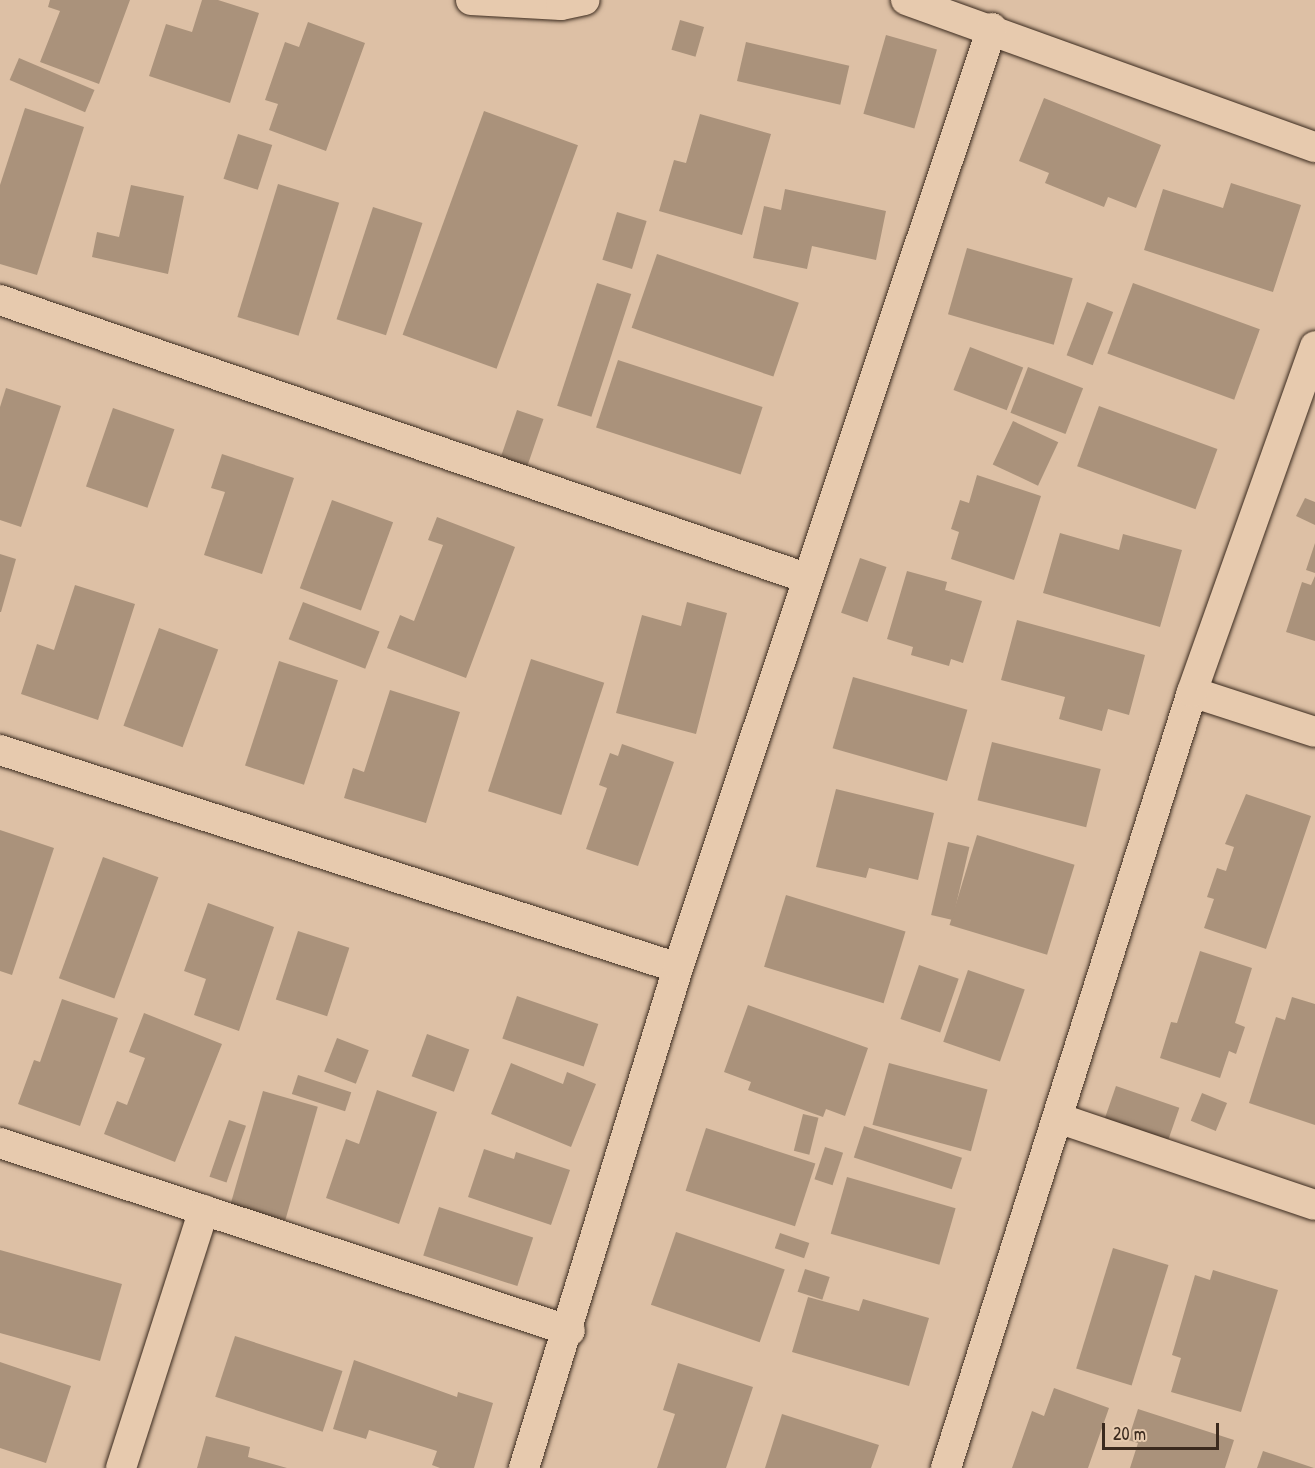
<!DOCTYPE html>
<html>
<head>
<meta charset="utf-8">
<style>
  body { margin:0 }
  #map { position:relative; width:1315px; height:1468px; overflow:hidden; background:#ddc0a5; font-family:"Patrick Hand",sans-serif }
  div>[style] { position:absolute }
  .building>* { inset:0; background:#aa927b; transform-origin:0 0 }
  .roads { filter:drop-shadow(0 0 2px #3b2a1e) drop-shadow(0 0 2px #3b2a1e) }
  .street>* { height:30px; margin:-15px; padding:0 15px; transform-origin:15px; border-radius:15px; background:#e7caae }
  span { translate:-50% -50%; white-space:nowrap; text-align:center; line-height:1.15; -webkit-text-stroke:4.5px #e7caae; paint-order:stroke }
  .scale { position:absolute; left:1102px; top:1423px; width:117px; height:27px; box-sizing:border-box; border:3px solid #3b2a1e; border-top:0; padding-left:8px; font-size:18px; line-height:21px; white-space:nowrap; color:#3b2a1e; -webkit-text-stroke:4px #e7caae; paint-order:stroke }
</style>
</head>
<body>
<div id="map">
  <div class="building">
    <i style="clip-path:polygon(50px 0,130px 0,99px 84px,40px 62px,60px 11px,48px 7px)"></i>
    <i style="clip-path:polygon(202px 0,218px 0,259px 13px,230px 103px,149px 76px,166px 24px,192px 32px)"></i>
    <i style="left:680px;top:20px;width:25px;height:31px;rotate:16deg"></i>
    <i style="clip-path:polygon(308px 22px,365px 43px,326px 151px,269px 130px,278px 104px,265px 100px,285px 42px,299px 47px)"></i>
    <i style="left:886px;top:35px;width:53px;height:82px;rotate:16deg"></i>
    <i style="left:746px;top:42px;width:106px;height:40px;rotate:13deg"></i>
    <i style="left:19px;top:58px;width:82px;height:24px;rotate:23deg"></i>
    <i style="clip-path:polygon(1044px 98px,1161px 145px,1136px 208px,1108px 197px,1104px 207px,1045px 183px,1049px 173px,1019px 161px)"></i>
    <i style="clip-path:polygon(25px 108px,84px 127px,37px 275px,0 264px,0 185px)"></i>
    <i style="left:484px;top:111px;width:100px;height:238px;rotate:20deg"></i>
    <i style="clip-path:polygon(700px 114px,771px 134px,742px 235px,659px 211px,674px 160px,686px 163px)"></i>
    <i style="left:238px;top:134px;width:36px;height:47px;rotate:18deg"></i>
    <i style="clip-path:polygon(1231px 183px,1301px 205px,1273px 292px,1144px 250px,1163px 189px,1223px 208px)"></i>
    <i style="left:278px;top:184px;width:64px;height:139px;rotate:17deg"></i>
    <i style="clip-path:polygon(131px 185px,184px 196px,168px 274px,92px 257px,97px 232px,119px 237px)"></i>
    <i style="clip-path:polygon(785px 189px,886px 211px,876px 260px,812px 246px,807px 269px,753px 258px,764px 206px,781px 210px)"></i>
    <i style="left:373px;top:207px;width:52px;height:118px;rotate:18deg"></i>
    <i style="left:617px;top:212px;width:31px;height:50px;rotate:17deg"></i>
    <i style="left:967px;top:248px;width:110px;height:69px;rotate:16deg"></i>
    <i style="left:657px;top:254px;width:150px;height:78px;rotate:19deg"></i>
    <i style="left:597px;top:283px;width:36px;height:129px;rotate:18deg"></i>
    <i style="left:1133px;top:283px;width:135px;height:75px;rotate:20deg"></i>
    <i style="left:1087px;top:302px;width:28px;height:57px;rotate:21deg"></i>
    <i style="left:970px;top:347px;width:57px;height:46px;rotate:21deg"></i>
    <i style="left:618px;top:360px;width:152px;height:71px;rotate:18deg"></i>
    <i style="left:1028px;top:367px;width:59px;height:49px;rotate:21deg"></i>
    <i style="clip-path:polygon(6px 388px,61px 406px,21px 527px,0 520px,0 407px)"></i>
    <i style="left:1099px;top:406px;width:126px;height:64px;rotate:20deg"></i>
    <i style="left:113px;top:408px;width:65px;height:83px;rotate:19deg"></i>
    <i style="left:517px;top:410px;width:28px;height:50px;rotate:19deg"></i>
    <i style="left:1013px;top:421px;width:50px;height:48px;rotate:25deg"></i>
    <i style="clip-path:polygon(222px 454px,294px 478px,262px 574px,204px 555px,225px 492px,211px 488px)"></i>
    <i style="clip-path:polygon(977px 475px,1041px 496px,1014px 580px,951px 559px,959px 532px,951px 529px,960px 500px,969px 503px)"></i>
    <i style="clip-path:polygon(1305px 498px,1315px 502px,1315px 525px,1296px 516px)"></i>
    <i style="left:332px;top:500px;width:65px;height:94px;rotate:20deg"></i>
    <i style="clip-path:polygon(437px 517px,515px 547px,466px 678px,387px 648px,400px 615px,414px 621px,443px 545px,428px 540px)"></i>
    <i style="clip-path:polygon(1060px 533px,1119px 550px,1123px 534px,1182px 550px,1160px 627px,1043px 593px)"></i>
    <i style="clip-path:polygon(1315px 543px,1315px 573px,1306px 570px)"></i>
    <i style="clip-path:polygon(0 554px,16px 559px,1px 612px,0 612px)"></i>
    <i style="left:860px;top:558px;width:28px;height:58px;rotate:19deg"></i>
    <i style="clip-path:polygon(907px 571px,947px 582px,945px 590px,982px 601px,963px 663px,951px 659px,949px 666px,911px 655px,913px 647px,887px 639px)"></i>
    <i style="clip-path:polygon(1315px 576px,1315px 641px,1286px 632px,1302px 582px,1311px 585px)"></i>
    <i style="clip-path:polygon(75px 585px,135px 604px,98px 720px,21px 694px,37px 644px,54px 650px)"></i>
    <i style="left:303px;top:602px;width:82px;height:40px;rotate:21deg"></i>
    <i style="clip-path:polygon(687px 602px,727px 613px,696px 734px,616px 713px,642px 615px,681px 626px)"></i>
    <i style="clip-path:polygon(1017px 620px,1145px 655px,1129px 715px,1108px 709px,1102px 731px,1059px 719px,1065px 697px,1001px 680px)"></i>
    <i style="left:159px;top:628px;width:63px;height:104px;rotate:20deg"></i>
    <i style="left:531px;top:659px;width:77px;height:139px;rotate:18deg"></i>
    <i style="left:279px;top:661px;width:62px;height:110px;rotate:18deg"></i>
    <i style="left:853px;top:677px;width:119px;height:74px;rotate:16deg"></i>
    <i style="clip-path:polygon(390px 690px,460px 712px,426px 823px,344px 798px,353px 768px,364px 772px)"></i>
    <i style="left:992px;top:742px;width:112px;height:60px;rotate:14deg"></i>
    <i style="clip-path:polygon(622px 744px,674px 762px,638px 866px,586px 849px,607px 788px,599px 785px,610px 753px,618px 756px)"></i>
    <i style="clip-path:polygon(836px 789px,934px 813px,918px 880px,869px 868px,866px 878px,816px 867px)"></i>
    <i style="clip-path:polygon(1246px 794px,1311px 816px,1266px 949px,1204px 928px,1214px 899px,1207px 897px,1217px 868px,1226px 871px,1234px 847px,1225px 844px)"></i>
    <i style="clip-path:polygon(0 830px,54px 848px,12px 975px,0 971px)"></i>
    <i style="left:977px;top:835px;width:102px;height:94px;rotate:17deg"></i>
    <i style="left:948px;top:842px;width:22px;height:75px;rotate:13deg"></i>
    <i style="left:103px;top:857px;width:59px;height:129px;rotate:20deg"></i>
    <i style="left:786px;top:895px;width:125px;height:75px;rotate:17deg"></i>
    <i style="clip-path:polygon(208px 903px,274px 927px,239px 1031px,194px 1015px,206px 979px,184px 971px)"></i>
    <i style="left:298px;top:931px;width:54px;height:72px;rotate:18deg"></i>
    <i style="clip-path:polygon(1200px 951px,1252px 968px,1235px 1023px,1245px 1027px,1236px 1054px,1229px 1051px,1220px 1078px,1160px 1058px,1171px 1022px,1177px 1023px)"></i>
    <i style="left:919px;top:965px;width:42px;height:57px;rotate:19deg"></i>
    <i style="left:968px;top:970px;width:60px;height:76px;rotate:19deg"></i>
    <i style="left:517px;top:996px;width:86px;height:45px;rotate:19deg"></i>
    <i style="clip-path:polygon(1292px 997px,1315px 1004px,1315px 1125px,1249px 1103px,1276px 1017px,1285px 1020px)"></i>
    <i style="clip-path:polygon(62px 999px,118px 1018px,80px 1126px,18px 1104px,34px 1060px,40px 1062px)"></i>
    <i style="clip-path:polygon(748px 1005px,868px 1048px,845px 1116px,826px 1109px,823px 1117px,748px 1090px,751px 1082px,724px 1072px)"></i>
    <i style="clip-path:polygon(144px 1013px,222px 1044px,175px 1162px,104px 1134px,117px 1101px,127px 1105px,145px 1058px,129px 1052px)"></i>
    <i style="left:427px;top:1034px;width:45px;height:45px;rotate:20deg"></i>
    <i style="left:337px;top:1038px;width:34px;height:36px;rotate:21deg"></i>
    <i style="clip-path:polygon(511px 1063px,563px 1084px,567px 1072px,596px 1084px,571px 1147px,491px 1114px)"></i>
    <i style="left:889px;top:1063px;width:102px;height:64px;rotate:15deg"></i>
    <i style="left:298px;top:1075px;width:56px;height:20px;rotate:18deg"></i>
    <i style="left:1116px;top:1086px;width:67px;height:36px;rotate:19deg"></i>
    <i style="clip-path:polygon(377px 1090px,437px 1112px,399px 1224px,326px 1198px,346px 1139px,359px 1144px)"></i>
    <i style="left:263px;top:1091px;width:57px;height:118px;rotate:16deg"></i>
    <i style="left:1202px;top:1093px;width:27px;height:30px;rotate:22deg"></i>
    <i style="left:803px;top:1114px;width:16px;height:38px;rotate:14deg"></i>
    <i style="left:229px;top:1120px;width:18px;height:60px;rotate:19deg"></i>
    <i style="left:864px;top:1126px;width:103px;height:33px;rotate:18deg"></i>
    <i style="left:706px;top:1128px;width:115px;height:66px;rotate:18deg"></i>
    <i style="left:825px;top:1147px;width:19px;height:34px;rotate:18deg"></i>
    <i style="clip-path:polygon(484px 1149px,514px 1159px,516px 1152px,570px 1170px,551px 1225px,468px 1197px)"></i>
    <i style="left:847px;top:1177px;width:113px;height:59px;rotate:16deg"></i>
    <i style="left:439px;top:1207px;width:99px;height:51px;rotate:18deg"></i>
    <i style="left:676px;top:1232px;width:115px;height:77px;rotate:19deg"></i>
    <i style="left:780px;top:1233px;width:31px;height:16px;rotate:19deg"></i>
    <i style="left:1113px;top:1248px;width:58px;height:126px;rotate:17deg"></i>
    <i style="clip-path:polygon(0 1250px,122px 1284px,100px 1361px,0 1333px)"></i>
    <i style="left:805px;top:1269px;width:26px;height:24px;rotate:18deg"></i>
    <i style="clip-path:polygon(1213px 1270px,1278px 1290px,1241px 1412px,1171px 1392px,1181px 1358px,1172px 1355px,1195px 1275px,1210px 1280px)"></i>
    <i style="clip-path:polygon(808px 1297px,859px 1311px,863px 1299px,929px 1318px,909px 1386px,792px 1352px)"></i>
    <i style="left:235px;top:1336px;width:113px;height:64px;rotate:18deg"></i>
    <i style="clip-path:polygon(354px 1360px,457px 1397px,458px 1392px,493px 1403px,474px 1468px,440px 1468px,432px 1465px,437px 1451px,369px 1430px,366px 1439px,333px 1429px)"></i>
    <i style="clip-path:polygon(0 1362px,71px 1386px,46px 1463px,0 1448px)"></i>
    <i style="clip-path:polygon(678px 1363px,753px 1387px,726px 1468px,657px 1468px,675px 1414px,663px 1410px)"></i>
    <i style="clip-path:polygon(1054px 1388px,1109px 1408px,1088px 1468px,1012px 1468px,1032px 1411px,1044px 1416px)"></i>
    <i style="clip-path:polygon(1138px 1409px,1234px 1440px,1225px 1468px,1130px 1468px,1138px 1443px,1128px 1440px)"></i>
    <i style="clip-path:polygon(782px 1414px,879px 1445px,871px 1468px,765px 1468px)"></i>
    <i style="clip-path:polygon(206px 1436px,250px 1447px,248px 1457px,287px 1468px,197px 1468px)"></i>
    <i style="clip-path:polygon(1263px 1451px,1314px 1468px,1257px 1468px)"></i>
  </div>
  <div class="roads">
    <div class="street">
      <i style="left:471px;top:0;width:90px;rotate:3.2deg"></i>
      <i style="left:561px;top:5px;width:24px;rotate:-12deg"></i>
      <i style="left:906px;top:0;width:435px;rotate:19.8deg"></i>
      <i style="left:0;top:300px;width:853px;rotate:19.03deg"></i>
      <i style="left:1192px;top:692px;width:129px;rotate:18deg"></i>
      <i style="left:0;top:750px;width:712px;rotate:17.82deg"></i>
      <i style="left:1058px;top:1118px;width:271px;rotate:18.7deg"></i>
      <i style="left:0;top:1143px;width:600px;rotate:18.25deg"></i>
      <i style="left:121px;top:1468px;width:271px;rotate:-72.2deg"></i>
      <i style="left:524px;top:1468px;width:523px;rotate:-72.88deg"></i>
      <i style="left:678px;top:968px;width:991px;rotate:-71.53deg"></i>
      <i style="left:946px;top:1468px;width:814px;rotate:-72.41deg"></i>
      <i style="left:1192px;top:692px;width:367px;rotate:-70.4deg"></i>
    </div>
  </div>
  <div class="scale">20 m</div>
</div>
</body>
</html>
